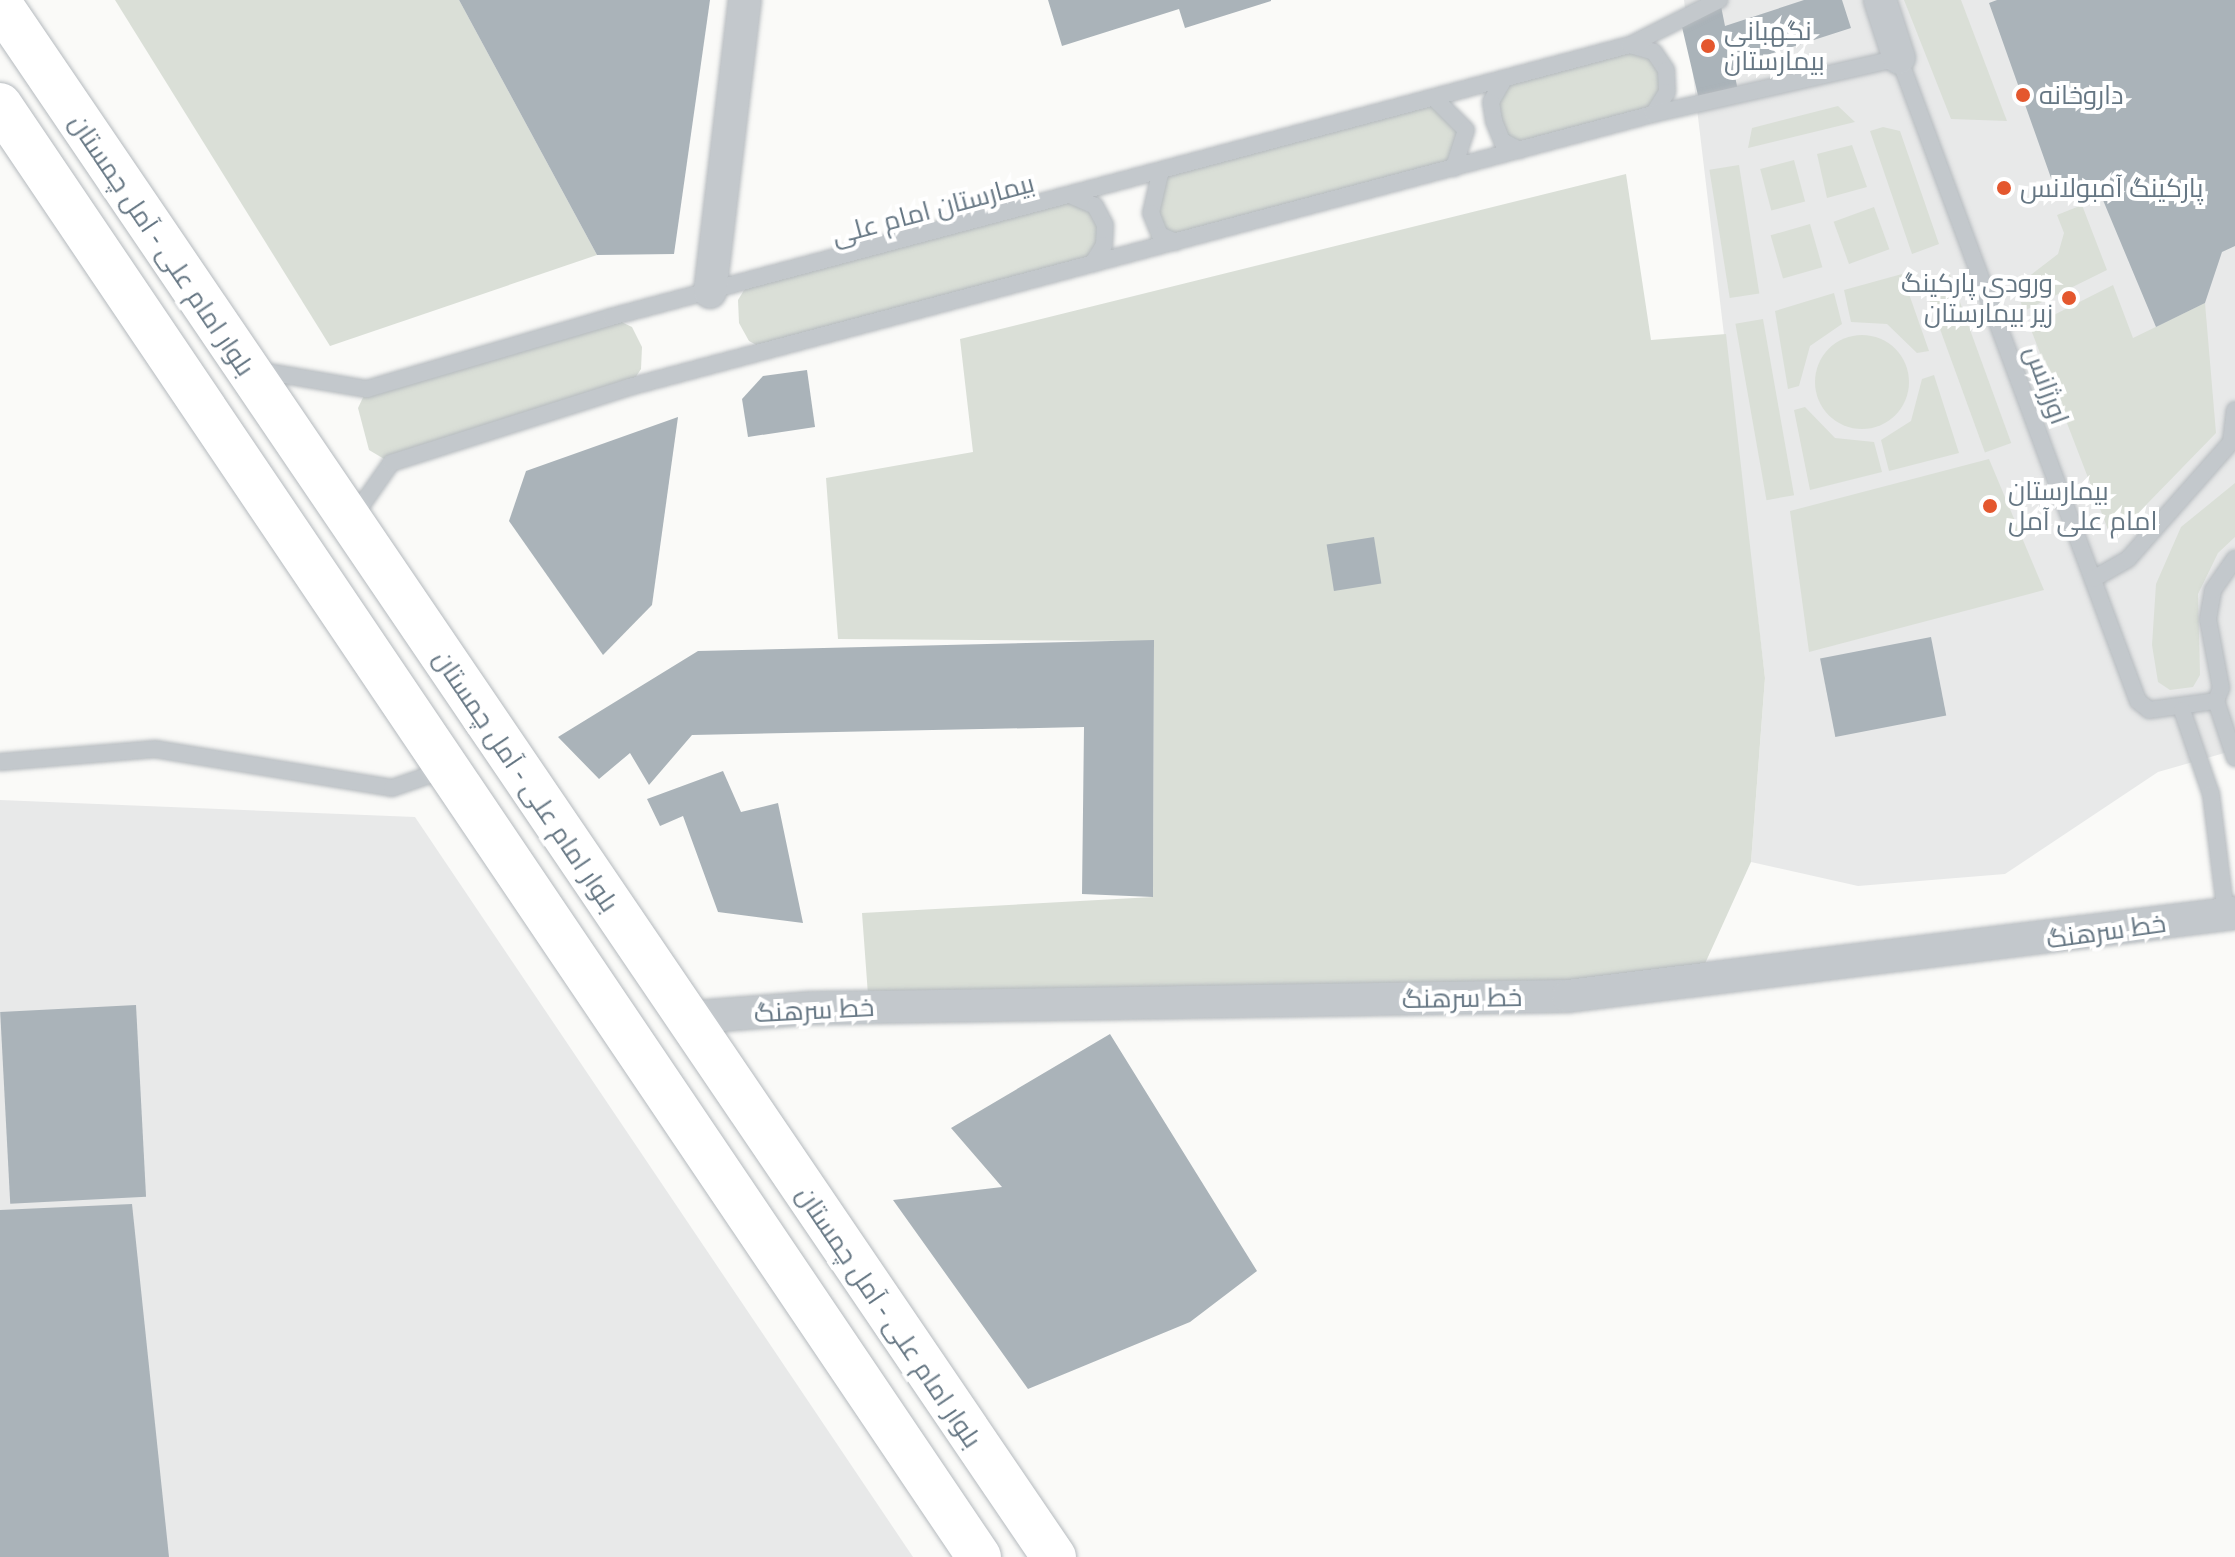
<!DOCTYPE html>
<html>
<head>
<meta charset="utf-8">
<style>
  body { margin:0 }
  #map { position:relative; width:2235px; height:1557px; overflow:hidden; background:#fafaf8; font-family:"Noto Sans",Cairo,sans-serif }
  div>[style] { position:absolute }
  .built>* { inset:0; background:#e8e9e9 }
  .green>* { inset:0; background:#dadfd7; transform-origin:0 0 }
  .round { border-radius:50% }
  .building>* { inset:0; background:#aab3b9; transform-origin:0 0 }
  .roads { filter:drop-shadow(0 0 2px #b5babe) drop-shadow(0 0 2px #b5babe) }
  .service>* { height:16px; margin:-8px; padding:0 8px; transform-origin:8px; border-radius:8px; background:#c3c8cc }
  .minor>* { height:32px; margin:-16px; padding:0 16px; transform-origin:16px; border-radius:16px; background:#c3c8cc }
  .primary>* { height:44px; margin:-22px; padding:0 22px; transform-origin:22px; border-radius:22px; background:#fff }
  .dots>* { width:22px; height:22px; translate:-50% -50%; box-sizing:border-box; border:4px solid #fff; border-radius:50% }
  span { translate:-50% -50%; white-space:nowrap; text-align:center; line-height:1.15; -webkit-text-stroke:8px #fff; paint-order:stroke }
  .poi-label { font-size:26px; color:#657683 }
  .left { translate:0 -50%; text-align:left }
  .right { translate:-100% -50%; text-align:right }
  .street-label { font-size:26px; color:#657683 }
</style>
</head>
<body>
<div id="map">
  <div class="built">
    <i style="clip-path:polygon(1684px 0,2235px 0,2235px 750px,2158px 772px,2005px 874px,1858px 886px,1751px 862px,1765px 678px)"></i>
    <i style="clip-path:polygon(0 800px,415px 817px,913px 1557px,0 1557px)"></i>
  </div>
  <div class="green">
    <i style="clip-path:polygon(115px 0,459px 0,597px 255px,330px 346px)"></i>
    <i style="clip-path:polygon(1904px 0,1961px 0,2007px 121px,1951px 119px)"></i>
    <i style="clip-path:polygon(1630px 45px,1666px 70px,1653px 114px,1520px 150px,1494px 121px,1503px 81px)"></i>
    <i style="clip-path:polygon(1436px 100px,1466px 130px,1454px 168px,1176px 242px,1160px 235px,1151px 191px,1160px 174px)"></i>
    <i style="clip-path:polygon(1838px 106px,1855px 122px,1748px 148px,1752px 128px)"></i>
    <i style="clip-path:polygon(1883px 127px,1900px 131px,1939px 244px,1912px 254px,1870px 131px)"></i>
    <i style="clip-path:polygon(1852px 145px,1867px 187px,1827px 198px,1817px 154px)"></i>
    <i style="left:1794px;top:160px;width:43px;height:35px;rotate:75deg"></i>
    <i style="left:1739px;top:165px;width:130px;height:30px;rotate:81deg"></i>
    <i style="clip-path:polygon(1626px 174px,1651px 340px,1726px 334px,1765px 678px,1751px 862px,1703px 968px,1534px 985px,868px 995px,862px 913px,1153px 897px,1154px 641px,838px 639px,826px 478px,973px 452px,960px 339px)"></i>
    <i style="clip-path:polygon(1074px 197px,1105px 225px,1092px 264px,766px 350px,749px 341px,739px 323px,738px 300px,749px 282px)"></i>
    <i style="clip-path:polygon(2082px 205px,2107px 270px,2024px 311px,2015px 287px,2058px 254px,2064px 233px,2057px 215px)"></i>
    <i style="left:1874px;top:207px;width:45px;height:43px;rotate:70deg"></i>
    <i style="left:1810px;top:224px;width:45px;height:41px;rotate:74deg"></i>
    <i style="left:1949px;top:272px;width:182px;height:28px;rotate:70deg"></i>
    <i style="clip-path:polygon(1902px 274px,1929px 351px,1917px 353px,1887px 324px,1851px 322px,1844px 290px)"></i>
    <i style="clip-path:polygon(2113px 285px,2133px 338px,2205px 303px,2216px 433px,2112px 540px,2030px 327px)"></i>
    <i style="clip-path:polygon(1834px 293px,1842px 324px,1810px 346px,1799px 386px,1788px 389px,1775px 311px)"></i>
    <i style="clip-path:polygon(611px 317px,632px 327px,642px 347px,641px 369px,629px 387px,391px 463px,369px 450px,358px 408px,367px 389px)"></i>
    <i style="left:1763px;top:319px;width:179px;height:28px;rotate:80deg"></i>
    <i class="round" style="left:1815px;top:335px;width:94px;height:94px"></i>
    <i style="clip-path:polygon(1934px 375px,1959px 453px,1889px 471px,1881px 440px,1911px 421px,1922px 379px)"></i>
    <i style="clip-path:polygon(1805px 407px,1835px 438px,1874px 442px,1882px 472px,1810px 490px,1794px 410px)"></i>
    <i style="clip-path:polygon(1989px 459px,2044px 590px,1809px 652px,1790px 511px)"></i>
    <i style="clip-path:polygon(2235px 483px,2235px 537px,2218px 553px,2198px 594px,2200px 675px,2193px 687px,2170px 690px,2158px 682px,2152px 645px,2156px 584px,2181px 527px)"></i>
  </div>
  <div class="building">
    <i style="clip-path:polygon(459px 0,710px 0,674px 254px,597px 255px)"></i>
    <i style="clip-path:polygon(1048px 0,1271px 0,1271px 1px,1185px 28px,1179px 9px,1062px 46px)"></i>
    <i style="clip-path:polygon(1804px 0,1842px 0,1851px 28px,1733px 66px,1739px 96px,1700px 104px,1682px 27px,1721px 6px,1725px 26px)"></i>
    <i style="clip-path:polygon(1997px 0,2235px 0,2235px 246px,2222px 252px,2205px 303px,2156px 327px,2095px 181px,2056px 192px,1989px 3px)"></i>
    <i style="clip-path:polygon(807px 370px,815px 427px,748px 437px,742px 399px,763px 376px)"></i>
    <i style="clip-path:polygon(678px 417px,652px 605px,603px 655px,509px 521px,526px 471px)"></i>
    <i style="left:1374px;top:537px;width:47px;height:48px;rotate:81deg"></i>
    <i style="left:1931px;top:637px;width:80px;height:113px;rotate:79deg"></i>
    <i style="clip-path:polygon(1154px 640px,1153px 897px,1082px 894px,1084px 727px,692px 735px,649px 785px,630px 753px,599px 779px,558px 737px,698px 651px)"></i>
    <i style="clip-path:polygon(723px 771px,741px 812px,778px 803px,803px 923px,718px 912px,683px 816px,660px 826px,647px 799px)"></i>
    <i style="left:136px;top:1005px;width:192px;height:136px;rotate:87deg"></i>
    <i style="clip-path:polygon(1110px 1034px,1257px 1271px,1190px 1322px,1028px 1389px,893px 1200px,1002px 1187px,951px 1128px)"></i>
    <i style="clip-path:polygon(132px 1204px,169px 1557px,0 1557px,0 1210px)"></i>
  </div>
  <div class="roads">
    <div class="service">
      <i style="left:1630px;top:45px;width:25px;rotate:16deg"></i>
      <i style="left:1654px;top:52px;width:22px;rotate:56deg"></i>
      <i style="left:1666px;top:70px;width:22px;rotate:87deg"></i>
      <i style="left:1667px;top:92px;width:26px;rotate:122deg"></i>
      <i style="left:1503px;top:81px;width:24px;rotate:120deg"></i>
      <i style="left:1491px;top:102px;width:19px;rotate:81deg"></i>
      <i style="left:1494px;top:121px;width:22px;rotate:68deg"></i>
      <i style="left:1502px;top:141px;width:20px;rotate:27deg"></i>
      <i style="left:1436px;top:100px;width:42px;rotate:45deg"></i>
      <i style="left:1466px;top:130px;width:40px;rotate:108deg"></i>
      <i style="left:1160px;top:174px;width:40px;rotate:103deg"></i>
      <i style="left:1151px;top:213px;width:24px;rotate:68deg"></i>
      <i style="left:1160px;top:235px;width:17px;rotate:24deg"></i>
      <i style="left:1074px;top:197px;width:23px;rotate:23deg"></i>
      <i style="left:1095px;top:206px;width:21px;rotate:62deg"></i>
      <i style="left:1105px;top:225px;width:20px;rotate:93deg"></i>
      <i style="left:1104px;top:245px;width:22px;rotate:122deg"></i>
      <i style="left:256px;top:370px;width:113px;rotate:9.7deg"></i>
      <i style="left:367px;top:389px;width:254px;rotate:-16.4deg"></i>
      <i style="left:611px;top:317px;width:1055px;rotate:-14.95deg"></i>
      <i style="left:1630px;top:45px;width:100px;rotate:-26.8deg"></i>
      <i style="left:352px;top:519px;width:68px;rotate:-55.1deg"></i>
      <i style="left:391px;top:463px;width:250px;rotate:-17.7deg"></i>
      <i style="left:629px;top:387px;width:1060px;rotate:-14.93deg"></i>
      <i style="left:1653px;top:114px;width:252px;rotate:-12.8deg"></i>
      <i style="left:1899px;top:58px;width:686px;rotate:69.61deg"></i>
      <i style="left:2138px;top:701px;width:14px;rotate:39deg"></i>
      <i style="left:2149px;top:710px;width:68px;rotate:-7.7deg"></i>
      <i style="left:2216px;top:701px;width:14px;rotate:-69deg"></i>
      <i style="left:2221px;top:688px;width:70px;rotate:-100.7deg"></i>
      <i style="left:2208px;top:619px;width:29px;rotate:-80deg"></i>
      <i style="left:2213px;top:590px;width:38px;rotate:-55deg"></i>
      <i style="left:2093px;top:579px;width:40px;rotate:-29.7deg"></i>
      <i style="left:2128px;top:559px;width:156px;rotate:-48.6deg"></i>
      <i style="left:2231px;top:442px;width:32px;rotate:-83deg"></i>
      <i style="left:2216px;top:701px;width:60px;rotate:71.6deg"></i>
      <i style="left:2182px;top:710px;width:89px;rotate:71deg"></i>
      <i style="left:2211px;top:794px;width:121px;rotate:82.9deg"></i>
      <i style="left:0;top:762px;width:156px;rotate:-4.8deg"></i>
      <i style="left:155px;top:749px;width:240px;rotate:9.3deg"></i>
      <i style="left:392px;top:788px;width:58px;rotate:-19.1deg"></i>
    </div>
    <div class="minor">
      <i style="left:1880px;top:0;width:61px;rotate:71.9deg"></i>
      <i style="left:710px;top:292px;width:294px;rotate:-83.2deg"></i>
      <i style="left:684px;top:1018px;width:127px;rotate:-4.5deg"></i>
      <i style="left:811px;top:1008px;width:757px;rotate:-0.91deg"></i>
      <i style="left:1568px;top:996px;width:672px;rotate:-7.09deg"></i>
    </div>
    <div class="primary">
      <i style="left:0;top:4px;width:1877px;rotate:55.84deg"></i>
      <i style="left:0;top:105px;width:1751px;rotate:56.01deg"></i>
    </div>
  </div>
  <div class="dots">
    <i style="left:1708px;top:46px;background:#e4572e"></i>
    <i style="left:2023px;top:95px;background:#e4572e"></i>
    <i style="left:2004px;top:188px;background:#e4572e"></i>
    <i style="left:2069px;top:298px;background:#e4572e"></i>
    <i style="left:1990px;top:506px;background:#e4572e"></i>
  </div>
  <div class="poi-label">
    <span class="left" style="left:1724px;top:46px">نگهبانی<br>بیمارستان</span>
    <span class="left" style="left:2039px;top:95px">داروخانه</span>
    <span class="left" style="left:2020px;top:188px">پارکینگ آمبولانس</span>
    <span class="right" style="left:2053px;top:298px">ورودی پارکینگ<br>زیر بیمارستان</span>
    <span class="left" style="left:2008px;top:506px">بیمارستان<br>امام علی آمل</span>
  </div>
  <div class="street-label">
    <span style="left:933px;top:209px;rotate:-15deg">بیمارستان امام علی</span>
    <span style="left:162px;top:245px;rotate:56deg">بلوار امام علی - آمل چمستان</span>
    <span style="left:2047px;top:385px;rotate:70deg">اورژانس</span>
    <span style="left:526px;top:781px;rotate:56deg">بلوار امام علی - آمل چمستان</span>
    <span style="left:2106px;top:931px;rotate:-8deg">خط سرهنگ</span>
    <span style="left:1462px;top:998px;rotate:-1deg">خط سرهنگ</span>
    <span style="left:814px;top:1010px;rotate:-3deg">خط سرهنگ</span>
    <span style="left:889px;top:1317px;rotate:56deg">بلوار امام علی - آمل چمستان</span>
  </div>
</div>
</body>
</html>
